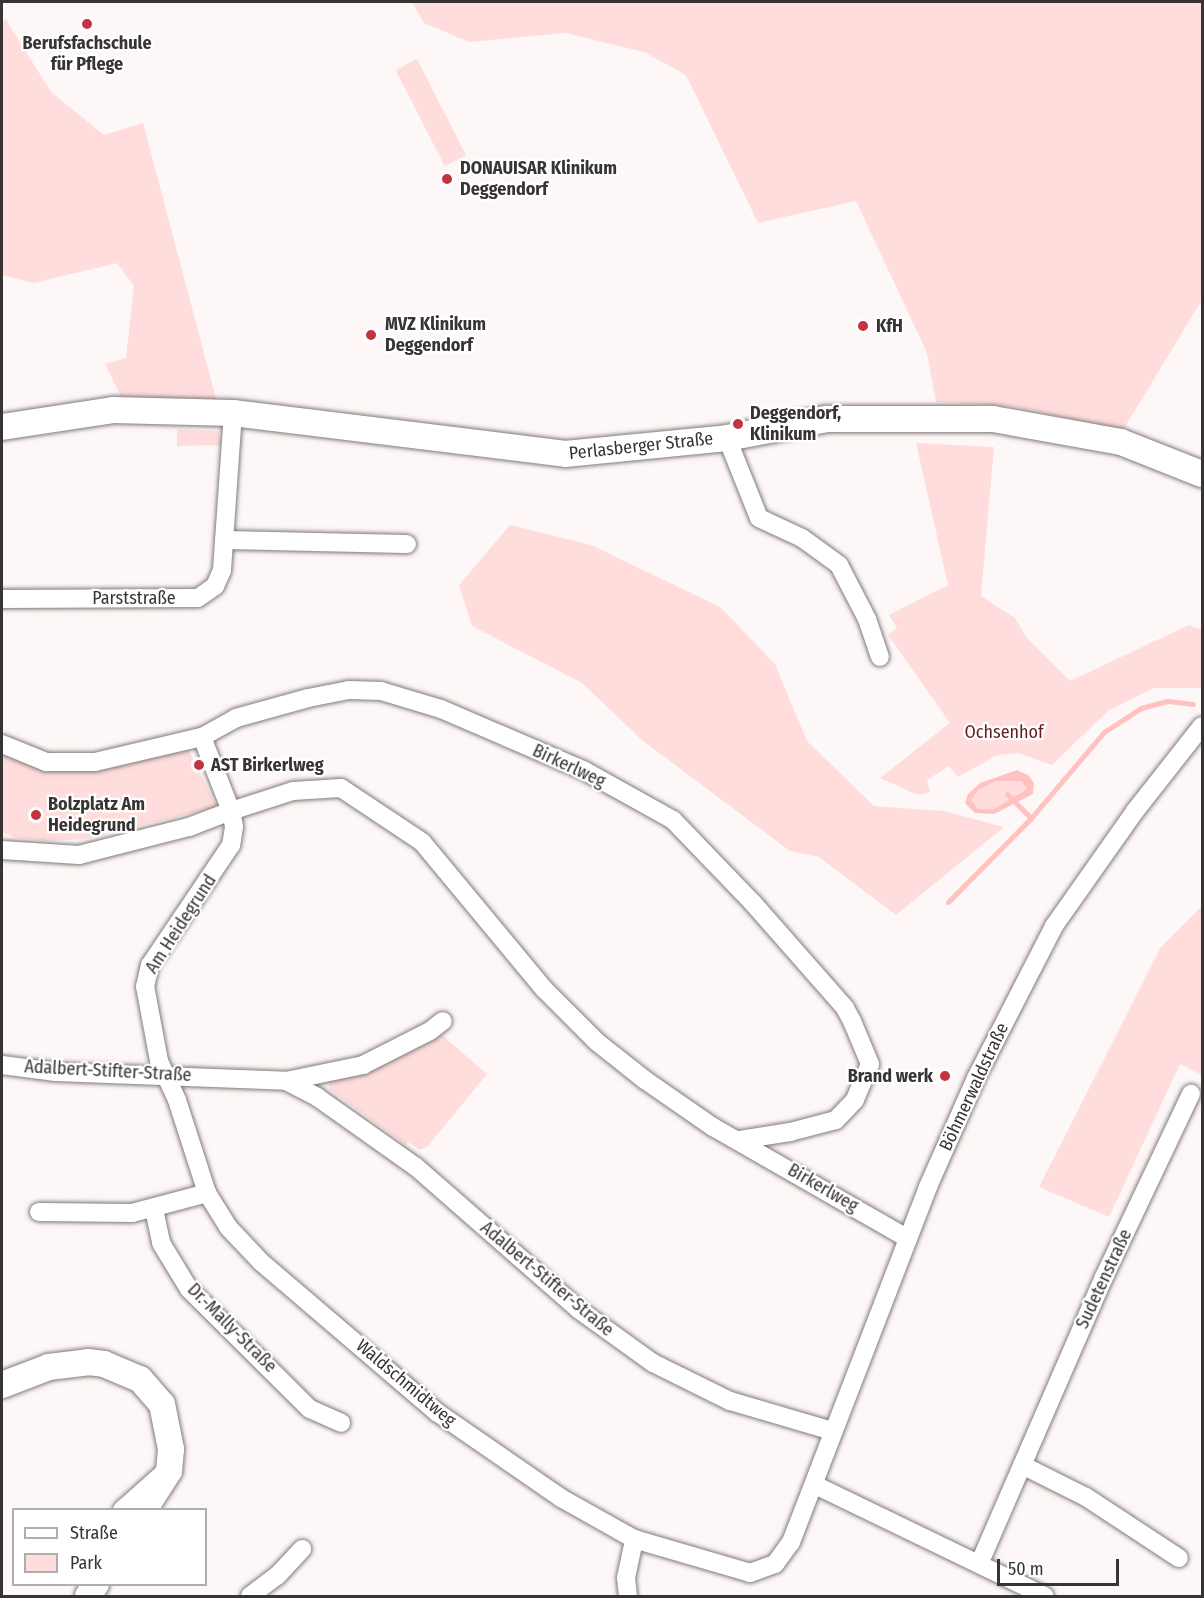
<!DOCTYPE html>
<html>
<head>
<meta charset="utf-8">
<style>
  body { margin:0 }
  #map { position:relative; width:1204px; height:1598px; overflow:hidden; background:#fef7f7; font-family:"Fira Sans Condensed",sans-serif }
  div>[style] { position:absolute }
  .green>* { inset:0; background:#fedddc; transform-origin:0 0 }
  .water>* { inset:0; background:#ffc2c1 }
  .stream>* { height:5px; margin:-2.5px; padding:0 2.5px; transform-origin:2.5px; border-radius:2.5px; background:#ffc2c1 }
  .roads { filter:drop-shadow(0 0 2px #807b7a) drop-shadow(0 0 2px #807b7a) }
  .street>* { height:18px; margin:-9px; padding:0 9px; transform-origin:9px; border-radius:9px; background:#fff }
  .secondary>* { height:26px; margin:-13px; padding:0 13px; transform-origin:13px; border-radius:13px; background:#fff }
  .dots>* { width:16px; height:16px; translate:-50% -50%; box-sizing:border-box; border:3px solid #fff; border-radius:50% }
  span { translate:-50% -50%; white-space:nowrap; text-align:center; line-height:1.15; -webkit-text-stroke:4.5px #fff; paint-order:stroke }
  .poi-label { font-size:18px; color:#373434; font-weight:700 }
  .left { translate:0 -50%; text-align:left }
  .right { translate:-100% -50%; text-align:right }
  .street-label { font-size:18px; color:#373434 }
  .park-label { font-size:18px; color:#631e22 }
  .frame { position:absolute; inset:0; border:3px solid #373434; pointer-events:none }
  .legend { position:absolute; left:12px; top:1508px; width:195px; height:78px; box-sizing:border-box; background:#fff; border:2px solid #afaeae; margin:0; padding:8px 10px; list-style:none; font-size:18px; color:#373434 }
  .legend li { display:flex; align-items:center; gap:12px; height:30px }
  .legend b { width:30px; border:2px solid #afaeae }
  .scale { position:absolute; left:997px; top:1559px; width:122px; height:27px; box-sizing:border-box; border:3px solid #373434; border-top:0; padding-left:8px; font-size:18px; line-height:21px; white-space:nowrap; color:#373434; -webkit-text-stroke:4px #fff; paint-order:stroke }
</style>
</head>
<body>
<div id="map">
  <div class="green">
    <i style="clip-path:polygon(412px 2px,1202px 2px,1202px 300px,1123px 430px,1011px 406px,936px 402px,927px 353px,856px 201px,758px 223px,686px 75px,644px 52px,565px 33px,469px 42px,424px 23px)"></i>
    <i style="clip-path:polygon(5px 18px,51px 92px,104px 135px,143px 123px,217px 402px,121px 397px,105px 364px,126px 358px,134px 286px,117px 263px,34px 283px,2px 275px,2px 26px)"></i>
    <i style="left:417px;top:59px;width:108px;height:24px;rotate:63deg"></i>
    <i style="clip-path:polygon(177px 429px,218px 431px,221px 445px,177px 446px)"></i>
    <i style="clip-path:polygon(916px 443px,994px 447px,981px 596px,1015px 618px,1026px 637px,1070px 681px,1189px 625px,1202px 630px,1202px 688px,1154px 688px,1109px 710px,1052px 765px,1018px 753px,997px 755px,958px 777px,949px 766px,927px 780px,930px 792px,918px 795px,880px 778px,950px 723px,888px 635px,897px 628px,889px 615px,948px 585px)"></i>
    <i style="clip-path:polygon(510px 525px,591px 545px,720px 607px,775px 664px,807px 741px,874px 806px,943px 811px,1004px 827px,896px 915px,819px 857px,790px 851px,642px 740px,582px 683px,472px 626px,459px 585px)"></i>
    <i style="clip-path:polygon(187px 747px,217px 807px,84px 839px,46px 841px,16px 838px,2px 832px,2px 749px,22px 759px)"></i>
    <i style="clip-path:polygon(996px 781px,1021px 781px,1027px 789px,994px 809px,978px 809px,971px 800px,978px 789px)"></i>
    <i style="clip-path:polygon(1202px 906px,1202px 1075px,1180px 1064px,1109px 1217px,1039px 1187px,1161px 947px)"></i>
    <i style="clip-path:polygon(442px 1035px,487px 1074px,428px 1146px,420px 1150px,408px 1142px,406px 1145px,329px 1089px,329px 1082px,396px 1059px)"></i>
  </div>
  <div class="water">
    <i style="clip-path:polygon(evenodd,1017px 770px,1028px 775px,1034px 783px,1033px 794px,994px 814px,975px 813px,965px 803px,968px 794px,980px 783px,1017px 770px,996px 781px,1021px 781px,1027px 789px,994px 809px,978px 809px,971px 800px,978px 790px,996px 781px)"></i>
  </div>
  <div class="stream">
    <i style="left:1007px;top:794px;width:34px;rotate:45deg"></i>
    <i style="left:948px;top:902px;width:118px;rotate:-45.3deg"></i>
    <i style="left:1031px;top:818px;width:113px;rotate:-49.7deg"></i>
    <i style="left:1104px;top:732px;width:44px;rotate:-33deg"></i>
    <i style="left:1141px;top:708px;width:28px;rotate:-15deg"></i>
    <i style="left:1168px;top:701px;width:25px;rotate:7deg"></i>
  </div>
  <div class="roads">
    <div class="street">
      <i style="left:727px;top:438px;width:86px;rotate:68.2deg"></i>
      <i style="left:759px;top:518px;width:47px;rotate:24.9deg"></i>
      <i style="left:802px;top:538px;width:46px;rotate:36.1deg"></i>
      <i style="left:839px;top:565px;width:61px;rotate:62.6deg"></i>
      <i style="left:867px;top:619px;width:40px;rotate:71.1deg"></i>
      <i style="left:224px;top:540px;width:183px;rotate:1.3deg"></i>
      <i style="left:2px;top:599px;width:196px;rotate:-0.3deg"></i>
      <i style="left:198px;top:598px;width:21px;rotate:-35deg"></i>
      <i style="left:215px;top:586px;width:17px;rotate:-66deg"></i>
      <i style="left:222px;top:570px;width:157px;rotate:-86deg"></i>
      <i style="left:202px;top:737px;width:79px;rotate:68.6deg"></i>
      <i style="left:231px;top:811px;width:65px;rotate:-17.9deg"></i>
      <i style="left:293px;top:791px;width:48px;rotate:-3.6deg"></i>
      <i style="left:341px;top:788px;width:97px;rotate:33.7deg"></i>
      <i style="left:422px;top:842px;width:191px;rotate:50.3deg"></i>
      <i style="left:544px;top:989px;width:75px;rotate:45deg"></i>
      <i style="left:597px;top:1042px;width:61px;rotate:38.4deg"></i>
      <i style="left:645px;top:1080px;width:83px;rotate:34.7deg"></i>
      <i style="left:713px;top:1127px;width:224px;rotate:29.8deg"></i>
      <i style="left:2px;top:744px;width:48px;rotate:22.2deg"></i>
      <i style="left:46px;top:762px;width:49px"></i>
      <i style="left:95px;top:762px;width:110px;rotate:-13.2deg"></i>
      <i style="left:202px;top:737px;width:39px;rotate:-29deg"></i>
      <i style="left:236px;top:718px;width:75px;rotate:-15.5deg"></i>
      <i style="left:308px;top:698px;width:42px;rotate:-11deg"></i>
      <i style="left:349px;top:690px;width:32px;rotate:2deg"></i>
      <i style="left:381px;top:691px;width:63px;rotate:16.7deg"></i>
      <i style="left:441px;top:709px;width:157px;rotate:23.3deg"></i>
      <i style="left:585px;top:771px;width:101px;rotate:29.1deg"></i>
      <i style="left:673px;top:820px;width:114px;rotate:46.1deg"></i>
      <i style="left:752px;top:902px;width:141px;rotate:48.7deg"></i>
      <i style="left:845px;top:1008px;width:15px;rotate:62deg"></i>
      <i style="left:852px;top:1021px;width:47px;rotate:67.3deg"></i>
      <i style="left:870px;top:1064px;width:39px;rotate:113deg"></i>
      <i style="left:855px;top:1100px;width:28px;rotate:134deg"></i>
      <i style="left:836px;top:1120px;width:48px;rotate:165.4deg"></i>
      <i style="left:790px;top:1132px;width:52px;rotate:171.1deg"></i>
      <i style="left:2px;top:850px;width:77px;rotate:3.7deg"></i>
      <i style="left:79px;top:855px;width:114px;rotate:-14.3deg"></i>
      <i style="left:189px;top:827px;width:45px;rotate:-20.9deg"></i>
      <i style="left:231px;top:811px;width:16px;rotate:79deg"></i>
      <i style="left:234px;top:827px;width:18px;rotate:99deg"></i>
      <i style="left:231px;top:845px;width:145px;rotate:124deg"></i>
      <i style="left:150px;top:965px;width:22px;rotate:103deg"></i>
      <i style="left:145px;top:986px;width:76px;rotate:79.4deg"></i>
      <i style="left:159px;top:1061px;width:43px;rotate:65.2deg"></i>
      <i style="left:177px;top:1100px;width:98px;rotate:72.1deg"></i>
      <i style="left:207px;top:1193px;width:40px;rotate:58deg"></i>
      <i style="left:228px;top:1227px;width:48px;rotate:46.7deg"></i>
      <i style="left:261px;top:1262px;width:233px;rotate:40.5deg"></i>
      <i style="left:438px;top:1413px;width:150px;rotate:34.6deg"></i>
      <i style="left:561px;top:1498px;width:84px;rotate:29.3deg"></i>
      <i style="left:634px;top:1539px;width:121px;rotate:16.3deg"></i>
      <i style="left:750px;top:1573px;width:27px;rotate:-20deg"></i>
      <i style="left:775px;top:1564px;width:27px;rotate:-54deg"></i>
      <i style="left:791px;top:1542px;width:381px;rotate:-68.9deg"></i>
      <i style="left:928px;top:1187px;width:119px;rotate:-66.2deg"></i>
      <i style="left:976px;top:1078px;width:171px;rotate:-62.8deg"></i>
      <i style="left:1054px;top:926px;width:141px;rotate:-54.8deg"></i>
      <i style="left:1135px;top:811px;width:108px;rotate:-51.8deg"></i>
      <i style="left:2px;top:1065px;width:54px;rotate:7.4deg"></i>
      <i style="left:56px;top:1072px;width:230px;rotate:2.2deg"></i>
      <i style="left:286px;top:1081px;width:35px;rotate:27deg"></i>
      <i style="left:317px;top:1097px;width:121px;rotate:35.3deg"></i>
      <i style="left:416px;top:1167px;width:215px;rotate:41.2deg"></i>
      <i style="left:578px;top:1309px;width:92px;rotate:35.8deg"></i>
      <i style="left:653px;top:1363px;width:86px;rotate:26.3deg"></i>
      <i style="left:730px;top:1401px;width:106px;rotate:16.4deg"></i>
      <i style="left:286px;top:1081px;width:79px;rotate:-11.7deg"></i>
      <i style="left:363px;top:1065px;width:75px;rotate:-26.9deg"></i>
      <i style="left:430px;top:1031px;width:16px;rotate:-38deg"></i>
      <i style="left:154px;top:1209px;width:35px;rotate:78deg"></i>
      <i style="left:161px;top:1243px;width:54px;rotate:58.7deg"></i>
      <i style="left:189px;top:1289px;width:170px;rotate:44.8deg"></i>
      <i style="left:310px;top:1409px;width:34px;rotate:24deg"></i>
      <i style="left:39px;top:1212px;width:93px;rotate:0.6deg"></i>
      <i style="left:132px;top:1213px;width:78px;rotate:-14.9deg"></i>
      <i style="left:1022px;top:1465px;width:72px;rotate:26.6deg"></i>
      <i style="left:1086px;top:1497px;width:111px;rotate:33.3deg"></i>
      <i style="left:815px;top:1485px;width:255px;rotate:25.8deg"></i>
      <i style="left:122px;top:1510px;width:50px;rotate:-41.7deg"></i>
      <i style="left:980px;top:1562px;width:311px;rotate:-66.5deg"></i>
      <i style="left:1104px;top:1277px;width:203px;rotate:-64.6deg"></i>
      <i style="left:250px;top:1596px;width:34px;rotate:-37deg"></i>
      <i style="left:277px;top:1576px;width:37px;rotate:-47deg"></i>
      <i style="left:628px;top:1596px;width:18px;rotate:-96deg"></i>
      <i style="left:626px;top:1578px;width:40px;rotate:-78deg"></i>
    </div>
    <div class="secondary">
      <i style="left:2px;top:427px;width:112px;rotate:-8.7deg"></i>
      <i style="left:113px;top:410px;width:120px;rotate:1.4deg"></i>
      <i style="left:233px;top:413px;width:335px;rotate:7deg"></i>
      <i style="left:565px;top:454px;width:163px;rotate:-5.6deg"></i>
      <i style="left:727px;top:438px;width:102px;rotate:-10.8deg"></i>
      <i style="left:827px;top:419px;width:166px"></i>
      <i style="left:993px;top:419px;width:130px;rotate:10.2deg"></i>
      <i style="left:1121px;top:442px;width:87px;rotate:21.6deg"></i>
      <i style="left:2px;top:1385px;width:50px;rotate:-21deg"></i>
      <i style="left:49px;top:1367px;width:39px;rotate:-7deg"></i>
      <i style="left:88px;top:1362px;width:16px;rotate:7deg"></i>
      <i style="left:104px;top:1364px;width:39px;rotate:23deg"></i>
      <i style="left:140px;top:1379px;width:33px;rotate:49deg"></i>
      <i style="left:162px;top:1404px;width:46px;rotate:78.7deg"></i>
      <i style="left:171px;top:1449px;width:22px;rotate:95deg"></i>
      <i style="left:169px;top:1471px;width:46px;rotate:122.7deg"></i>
      <i style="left:88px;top:1596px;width:14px;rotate:-56deg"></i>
    </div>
  </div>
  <div class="dots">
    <i style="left:87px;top:24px;background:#c33341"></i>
    <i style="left:447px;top:179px;background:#c33341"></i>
    <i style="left:863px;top:326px;background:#c33341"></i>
    <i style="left:371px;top:335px;background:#c33341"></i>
    <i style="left:738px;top:424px;background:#c33341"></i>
    <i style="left:199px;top:765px;background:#c33341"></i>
    <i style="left:36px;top:815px;background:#c33341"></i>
    <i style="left:945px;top:1076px;background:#c33341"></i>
  </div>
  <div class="poi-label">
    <span style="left:87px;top:54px">Berufsfachschule<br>für Pflege</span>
    <span class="left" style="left:460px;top:179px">DONAUISAR Klinikum<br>Deggendorf</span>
    <span class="left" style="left:385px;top:335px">MVZ Klinikum<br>Deggendorf</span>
    <span class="left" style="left:876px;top:326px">KfH</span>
    <span class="left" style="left:750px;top:424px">Deggendorf,<br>Klinikum</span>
    <span class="left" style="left:211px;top:765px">AST Birkerlweg</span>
    <span class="left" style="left:48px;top:815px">Bolzplatz Am<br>Heidegrund</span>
    <span class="right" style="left:933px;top:1076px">Brand werk</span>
  </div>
  <div class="street-label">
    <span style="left:641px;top:446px;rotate:-6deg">Perlasberger Straße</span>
    <span style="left:134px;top:598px">Parststraße</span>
    <span style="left:569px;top:766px;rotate:25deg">Birkerlweg</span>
    <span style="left:181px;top:924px;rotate:-57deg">Am Heidegrund</span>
    <span style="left:108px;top:1071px;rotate:3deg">Adalbert-Stifter-Straße</span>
    <span style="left:974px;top:1087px;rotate:-65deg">Böhmerwaldstraße</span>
    <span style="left:823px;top:1188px;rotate:30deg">Birkerlweg</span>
    <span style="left:547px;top:1279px;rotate:40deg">Adalbert-Stifter-Straße</span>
    <span style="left:1104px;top:1279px;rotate:-65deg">Sudetenstraße</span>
    <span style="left:232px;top:1328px;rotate:45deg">Dr.-Mally-Straße</span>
    <span style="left:406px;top:1383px;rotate:40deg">Waldschmidtweg</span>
  </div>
  <div class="park-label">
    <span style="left:1004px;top:732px">Ochsenhof</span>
  </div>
  <div class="frame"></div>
  <ul class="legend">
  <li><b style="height:8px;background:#fff"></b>Straße</li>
  <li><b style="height:16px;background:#fedddc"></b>Park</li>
  </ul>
  <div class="scale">50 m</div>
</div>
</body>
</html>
